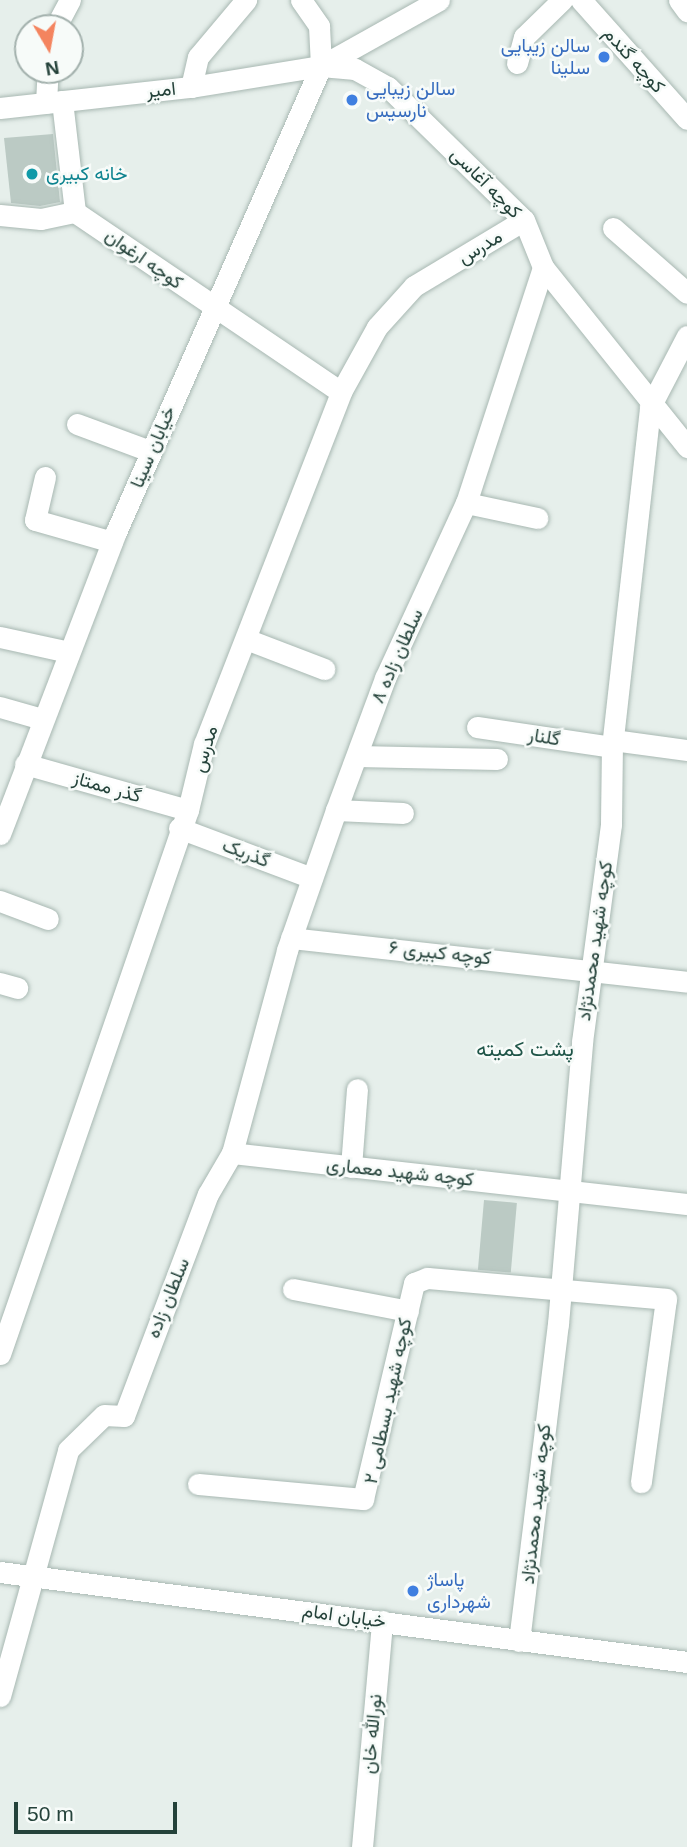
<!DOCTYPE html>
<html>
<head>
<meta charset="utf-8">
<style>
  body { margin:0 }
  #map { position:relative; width:687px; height:1847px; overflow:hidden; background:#e6efeb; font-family:Arial,Vazirmatn,sans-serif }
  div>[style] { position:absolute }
  .building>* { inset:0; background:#bbcac4; transform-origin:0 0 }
  .roads { filter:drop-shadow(0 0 2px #a8b8b2) drop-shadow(0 0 2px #a8b8b2) }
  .minor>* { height:21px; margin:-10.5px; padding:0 10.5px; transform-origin:10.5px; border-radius:10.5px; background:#fff }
  .tertiary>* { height:21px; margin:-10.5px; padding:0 10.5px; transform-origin:10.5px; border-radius:10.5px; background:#fff }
  .secondary>* { height:21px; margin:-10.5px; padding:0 10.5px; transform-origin:10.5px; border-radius:10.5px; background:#fff }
  .dots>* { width:19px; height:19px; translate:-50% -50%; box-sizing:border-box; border:4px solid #f7fbf9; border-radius:50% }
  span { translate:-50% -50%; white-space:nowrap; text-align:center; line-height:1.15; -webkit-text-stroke:5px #f7fbf9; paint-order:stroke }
  .shop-label { font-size:19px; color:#366cbe }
  .right { translate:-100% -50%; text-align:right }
  .left { translate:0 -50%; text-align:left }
  .street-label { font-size:19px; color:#24423a }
  .culture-label { font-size:19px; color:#0d838f }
  .neighbourhood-label { font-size:21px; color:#1f5548 }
  .north { position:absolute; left:14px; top:14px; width:70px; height:70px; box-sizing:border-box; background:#f7fbf9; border:2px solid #a3b1ad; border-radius:50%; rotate:170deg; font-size:19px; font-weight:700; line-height:28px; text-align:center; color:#24423a }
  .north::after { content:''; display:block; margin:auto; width:24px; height:32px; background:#f4845f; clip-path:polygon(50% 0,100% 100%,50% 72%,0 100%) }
  .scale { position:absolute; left:14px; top:1802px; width:163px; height:32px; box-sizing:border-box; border:4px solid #24423a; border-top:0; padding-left:9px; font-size:21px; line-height:24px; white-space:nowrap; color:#24423a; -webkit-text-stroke:5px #f7fbf9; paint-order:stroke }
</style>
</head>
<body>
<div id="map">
  <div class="building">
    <i style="clip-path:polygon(53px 134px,60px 202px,40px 206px,11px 203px,4px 138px)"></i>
    <i style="left:484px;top:1200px;width:33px;height:70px;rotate:5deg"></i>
  </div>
  <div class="roads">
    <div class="minor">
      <i style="left:301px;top:0;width:32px;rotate:55deg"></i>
      <i style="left:319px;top:26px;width:40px;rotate:87.1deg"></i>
      <i style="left:581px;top:0;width:159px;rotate:48.3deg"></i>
      <i style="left:55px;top:28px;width:32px;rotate:-62deg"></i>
      <i style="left:517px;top:63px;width:27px;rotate:-75deg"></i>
      <i style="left:524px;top:37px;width:53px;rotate:-44.2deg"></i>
      <i style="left:191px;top:87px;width:31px;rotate:-77deg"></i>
      <i style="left:198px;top:57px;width:75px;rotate:-49.9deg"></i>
      <i style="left:62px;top:101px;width:112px;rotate:83.3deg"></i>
      <i style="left:46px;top:103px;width:33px;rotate:-87deg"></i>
      <i style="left:0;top:108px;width:192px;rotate:-6.3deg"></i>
      <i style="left:191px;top:87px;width:132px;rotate:-9.2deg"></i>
      <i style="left:321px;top:66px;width:34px;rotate:5deg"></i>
      <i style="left:355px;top:69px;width:38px;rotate:29deg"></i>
      <i style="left:388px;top:87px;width:190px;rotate:44.4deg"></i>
      <i style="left:524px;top:220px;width:51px;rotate:68deg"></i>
      <i style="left:543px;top:267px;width:231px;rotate:51.3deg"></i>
      <i style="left:75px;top:212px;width:321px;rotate:34.1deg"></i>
      <i style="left:0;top:215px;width:41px;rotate:5.6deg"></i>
      <i style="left:41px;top:219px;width:35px;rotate:-12deg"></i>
      <i style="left:613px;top:228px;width:98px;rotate:41.3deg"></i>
      <i style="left:77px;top:424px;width:78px;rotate:20.3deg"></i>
      <i style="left:45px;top:477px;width:44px;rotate:103.1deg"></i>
      <i style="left:35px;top:520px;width:80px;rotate:15.9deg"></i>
      <i style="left:466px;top:503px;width:73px;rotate:11.9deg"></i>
      <i style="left:0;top:637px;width:71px;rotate:12.3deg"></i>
      <i style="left:246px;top:639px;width:84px;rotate:21deg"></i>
      <i style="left:0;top:707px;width:44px;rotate:15.9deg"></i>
      <i style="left:477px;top:727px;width:136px;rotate:8.4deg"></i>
      <i style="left:613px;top:740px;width:75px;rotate:7.7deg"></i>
      <i style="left:357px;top:756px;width:140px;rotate:1.2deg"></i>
      <i style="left:25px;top:764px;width:169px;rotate:15.8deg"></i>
      <i style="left:336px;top:810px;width:67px;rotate:2.6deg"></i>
      <i style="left:179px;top:828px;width:142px;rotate:20.6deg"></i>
      <i style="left:0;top:901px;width:51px;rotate:20.6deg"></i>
      <i style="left:291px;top:938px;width:398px;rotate:6.3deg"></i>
      <i style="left:0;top:983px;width:18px;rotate:16deg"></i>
      <i style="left:232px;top:1153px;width:458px;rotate:6.4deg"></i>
      <i style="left:351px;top:1167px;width:78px;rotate:-85.6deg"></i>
      <i style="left:293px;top:1289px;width:117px;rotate:10.8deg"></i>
      <i style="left:0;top:1354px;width:576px;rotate:-70.94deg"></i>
      <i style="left:188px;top:810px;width:68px;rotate:-76.4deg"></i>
      <i style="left:204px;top:744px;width:378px;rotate:-68.7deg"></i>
      <i style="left:341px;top:392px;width:74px;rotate:-61deg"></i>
      <i style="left:377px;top:327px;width:55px;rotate:-47.9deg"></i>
      <i style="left:414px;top:286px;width:128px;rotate:-31deg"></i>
      <i style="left:198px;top:1484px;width:166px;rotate:5.2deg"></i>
      <i style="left:363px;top:1499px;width:222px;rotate:-76.7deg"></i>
      <i style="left:414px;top:1283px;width:14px;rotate:-21deg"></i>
      <i style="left:427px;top:1278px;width:240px;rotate:5deg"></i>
      <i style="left:666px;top:1299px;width:185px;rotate:97.8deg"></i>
      <i style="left:519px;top:1641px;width:319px;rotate:-83deg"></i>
      <i style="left:558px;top:1324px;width:283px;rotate:-85.1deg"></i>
      <i style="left:582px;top:1042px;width:220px;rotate:-82.4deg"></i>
      <i style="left:611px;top:824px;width:77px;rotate:-89.3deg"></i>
      <i style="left:612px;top:747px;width:342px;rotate:-83.6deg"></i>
      <i style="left:650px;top:407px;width:80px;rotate:-62.5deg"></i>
      <i style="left:0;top:1696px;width:255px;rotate:-74.5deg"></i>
      <i style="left:68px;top:1450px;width:50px;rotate:-44.2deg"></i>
      <i style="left:104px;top:1415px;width:20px;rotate:3deg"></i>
      <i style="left:124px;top:1416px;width:237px;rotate:-69.3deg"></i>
      <i style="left:208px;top:1194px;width:48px;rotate:-59.7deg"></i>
      <i style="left:232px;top:1153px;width:210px;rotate:-74.8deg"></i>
      <i style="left:287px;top:950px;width:148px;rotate:-70.7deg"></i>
      <i style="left:336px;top:810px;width:141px;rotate:-69.6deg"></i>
      <i style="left:385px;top:678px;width:193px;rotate:-65.2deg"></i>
      <i style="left:466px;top:503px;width:248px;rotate:-71.9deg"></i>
      <i style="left:362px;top:1847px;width:227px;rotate:-84.9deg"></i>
    </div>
    <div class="tertiary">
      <i style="left:0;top:834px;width:324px;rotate:-69deg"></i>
      <i style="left:116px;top:532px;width:509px;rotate:-66.25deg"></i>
      <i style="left:321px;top:66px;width:135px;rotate:-29.2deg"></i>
    </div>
    <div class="secondary">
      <i style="left:679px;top:0;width:14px;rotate:54deg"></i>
      <i style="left:0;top:1572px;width:693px;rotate:7.46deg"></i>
    </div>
  </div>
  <div class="dots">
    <i style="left:604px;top:57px;background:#3f7fe0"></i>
    <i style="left:352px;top:100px;background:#3f7fe0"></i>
    <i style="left:32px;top:174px;background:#0f9aa8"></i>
    <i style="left:413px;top:1591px;background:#3f7fe0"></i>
  </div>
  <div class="shop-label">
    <span class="right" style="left:590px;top:57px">سالن زیبایی<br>سلینا</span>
    <span class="left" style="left:366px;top:100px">سالن زیبایی<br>نارسیس</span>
    <span class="left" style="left:427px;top:1591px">پاساژ<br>شهرداری</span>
  </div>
  <div class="street-label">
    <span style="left:634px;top:60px;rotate:48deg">کوچه گندم</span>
    <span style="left:161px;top:90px;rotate:-6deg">امیر</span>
    <span style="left:486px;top:183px;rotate:45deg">کوچه آغاسی</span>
    <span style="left:480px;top:247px;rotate:-31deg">مدرس</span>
    <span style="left:144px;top:259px;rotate:35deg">کوچه ارغوان</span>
    <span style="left:153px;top:447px;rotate:-67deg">خیابان سینا</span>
    <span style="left:397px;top:656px;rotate:-66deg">سلطان زاده ۸</span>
    <span style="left:544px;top:737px;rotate:9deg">گلنار</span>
    <span style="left:205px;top:749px;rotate:-73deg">مدرس</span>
    <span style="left:107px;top:787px;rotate:16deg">گذر ممتاز</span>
    <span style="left:246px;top:853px;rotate:21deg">گذریک</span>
    <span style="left:595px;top:941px;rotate:-82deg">کوچه شهید محمدنژاد</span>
    <span style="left:440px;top:953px;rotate:6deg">کوچه کبیری ۶</span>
    <span style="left:400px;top:1172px;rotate:6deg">کوچه شهید معماری</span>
    <span style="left:168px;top:1298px;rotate:-68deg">سلطان زاده</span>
    <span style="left:388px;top:1401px;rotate:-78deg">کوچه شهید بسطامی ۲</span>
    <span style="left:536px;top:1504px;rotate:-84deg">کوچه شهید محمدنژاد</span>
    <span style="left:344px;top:1616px;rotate:8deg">خیابان امام</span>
    <span style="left:372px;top:1734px;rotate:-85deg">نورالله خان</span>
  </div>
  <div class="culture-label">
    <span class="left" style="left:46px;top:174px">خانه کبیری</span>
  </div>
  <div class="neighbourhood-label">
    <span style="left:525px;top:1049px">پشت کمیته</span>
  </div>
  <div class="north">N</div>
  <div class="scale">50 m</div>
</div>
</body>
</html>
